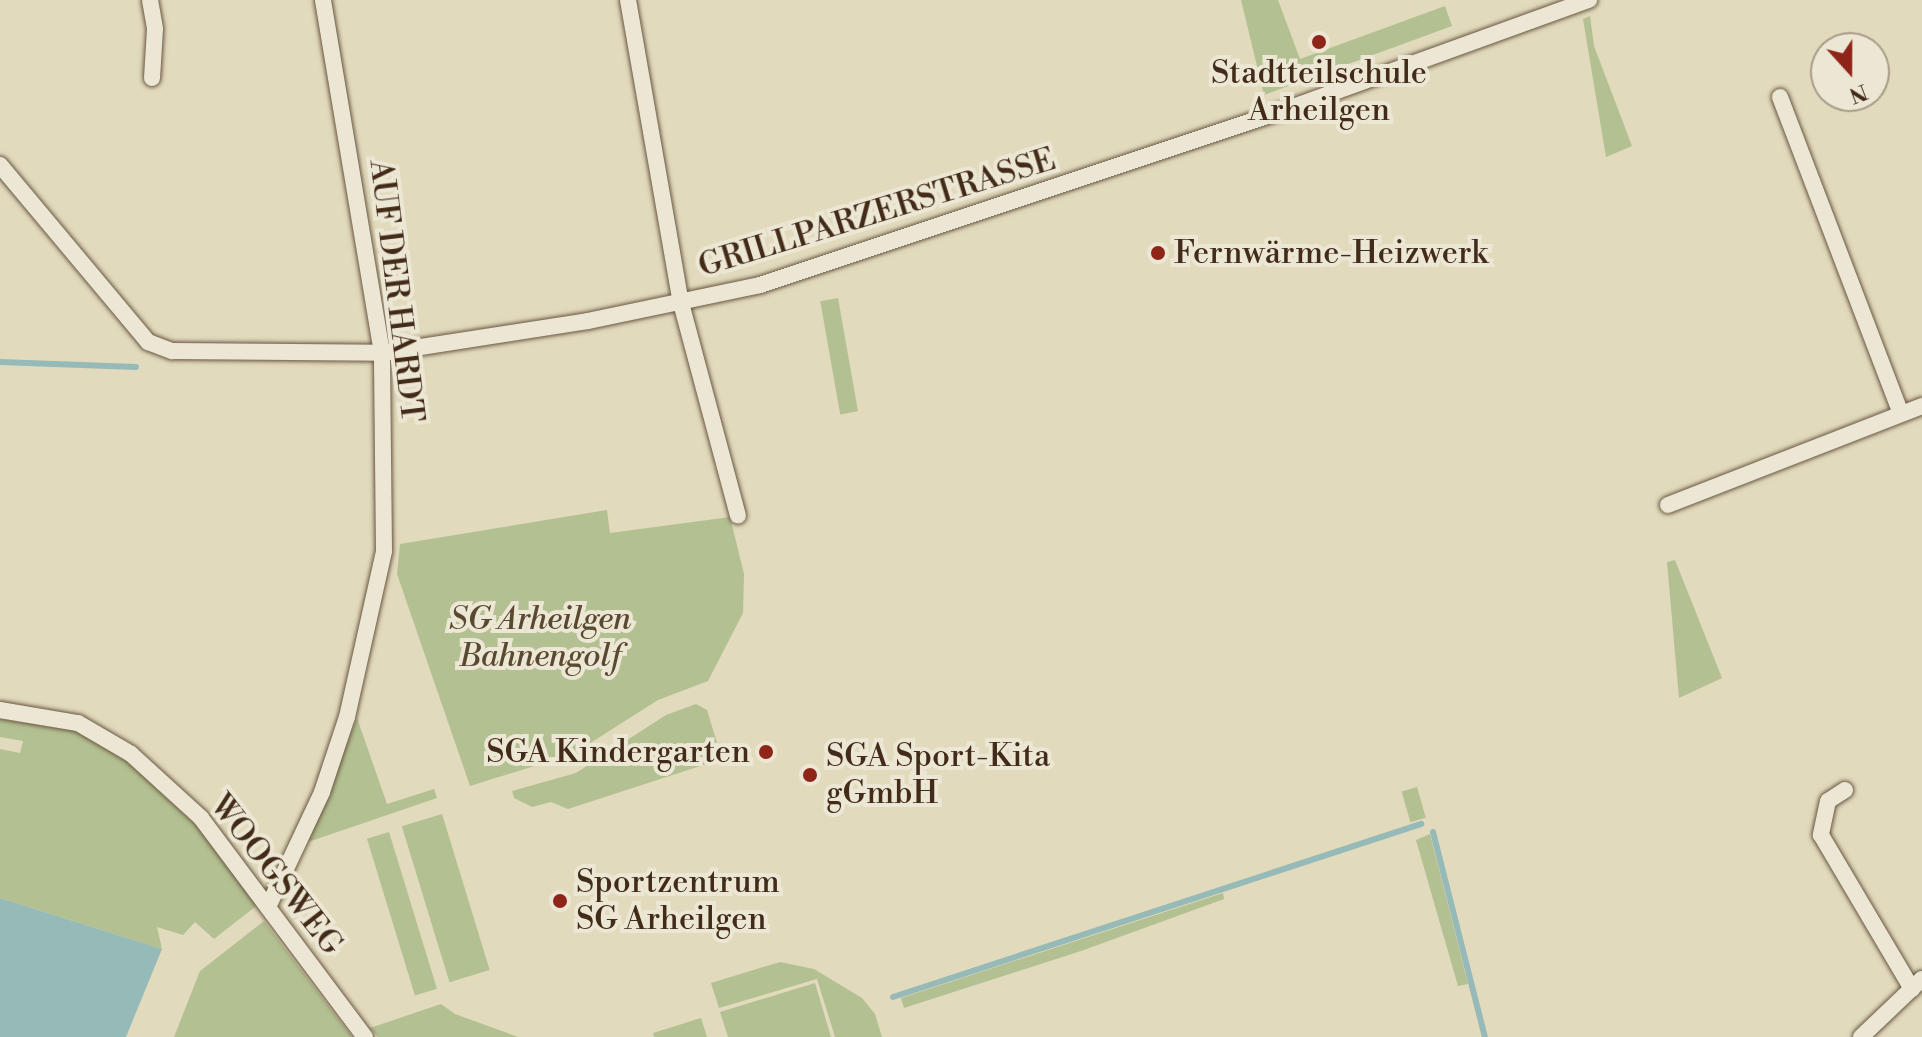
<!DOCTYPE html>
<html>
<head>
<meta charset="utf-8">
<style>
  body { margin:0 }
  #map { position:relative; width:1922px; height:1037px; overflow:hidden; background:#e2dabd; font-family:"Libre Bodoni",serif }
  div>[style] { position:absolute }
  .green>* { inset:0; background:#b3c091; transform-origin:0 0 }
  .water>* { inset:0; background:#96bab7 }
  .stream>* { height:6px; margin:-3px; padding:0 3px; transform-origin:3px; border-radius:3px; background:#96bab7 }
  .roads { filter:drop-shadow(0 0 2px #6a5741) drop-shadow(0 0 2px #6a5741) }
  .street>* { height:16px; margin:-8px; padding:0 8px; transform-origin:8px; border-radius:8px; background:#ece7d4 }
  .dots>* { width:22px; height:22px; translate:-50% -50%; box-sizing:border-box; border:4px solid #ece7d4; border-radius:50% }
  span { translate:-50% -50%; white-space:nowrap; text-align:center; line-height:1.15; -webkit-text-stroke:8px #ece7d4; paint-order:stroke }
  .poi-label { font-size:32px; color:#422b18 }
  .left { translate:0 -50%; text-align:left }
  .right { translate:-100% -50%; text-align:right }
  .street-label { font-size:32px; color:#422b18 }
  .park-label { font-size:32px; color:#594930; font-style:italic }
  .north { position:absolute; left:1810px; top:32px; width:80px; height:80px; box-sizing:border-box; background:#ece7d4; border:2px solid #a89c89; border-radius:50%; rotate:159deg; font-size:22px; font-weight:700; line-height:32px; text-align:center; color:#422b18 }
  .north::after { content:''; display:block; margin:auto; width:28px; height:36px; background:#8f2418; clip-path:polygon(50% 0,100% 100%,50% 72%,0 100%) }
</style>
</head>
<body>
<div id="map">
  <div class="green">
    <i style="clip-path:polygon(1241px 0,1278px 0,1300px 59px,1445px 6px,1452px 26px,1264px 95px)"></i>
    <i style="clip-path:polygon(1590px 16px,1594px 46px,1632px 146px,1606px 157px,1583px 19px)"></i>
    <i style="left:838px;top:298px;width:115px;height:18px;rotate:80deg"></i>
    <i style="clip-path:polygon(607px 510px,610px 533px,730px 517px,744px 574px,743px 613px,708px 681px,658px 700px,573px 754px,470px 786px,397px 574px,400px 544px)"></i>
    <i style="clip-path:polygon(1675px 560px,1722px 678px,1679px 698px,1667px 562px)"></i>
    <i style="clip-path:polygon(696px 704px,707px 710px,722px 759px,568px 809px,551px 802px,532px 807px,514px 798px,512px 791px,576px 773px,666px 715px)"></i>
    <i style="clip-path:polygon(357px 718px,387px 804px,434px 789px,437px 798px,308px 842px)"></i>
    <i style="clip-path:polygon(0 719px,76px 731px,118px 753px,196px 825px,257px 903px,255px 907px,214px 939px,195px 922px,183px 935px,157px 927px,162px 949px,0 898px,0 749px,20px 753px,23px 741px,0 737px)"></i>
    <i style="left:1417px;top:787px;width:32px;height:16px;rotate:74deg"></i>
    <i style="left:442px;top:814px;width:163px;height:42px;rotate:73deg"></i>
    <i style="left:389px;top:832px;width:164px;height:23px;rotate:73deg"></i>
    <i style="clip-path:polygon(1430px 834px,1468px 984px,1458px 986px,1416px 840px)"></i>
    <i style="clip-path:polygon(1223px 893px,1224px 899px,1081px 951px,904px 1008px,901px 998px)"></i>
    <i style="clip-path:polygon(264px 921px,352px 1037px,174px 1037px,200px 971px)"></i>
    <i style="clip-path:polygon(780px 962px,814px 969px,862px 998px,875px 1014px,882px 1037px,835px 1037px,817px 979px,719px 1008px,711px 983px)"></i>
    <i style="clip-path:polygon(815px 983px,831px 1037px,728px 1037px,720px 1012px)"></i>
    <i style="clip-path:polygon(441px 1004px,455px 1014px,518px 1037px,378px 1037px,370px 1028px)"></i>
    <i style="clip-path:polygon(701px 1018px,707px 1037px,654px 1037px,653px 1033px)"></i>
  </div>
  <div class="water">
    <i style="clip-path:polygon(0 898px,162px 949px,126px 1037px,0 1037px)"></i>
  </div>
  <div class="stream">
    <i style="left:0;top:362px;width:136px;rotate:2.1deg"></i>
    <i style="left:1433px;top:832px;width:211px;rotate:75.8deg"></i>
    <i style="left:893px;top:997px;width:556px;rotate:-18.14deg"></i>
  </div>
  <div class="roads">
    <div class="street">
      <i style="left:150px;top:0;width:29px;rotate:80deg"></i>
      <i style="left:155px;top:29px;width:49px;rotate:93.5deg"></i>
      <i style="left:628px;top:0;width:308px;rotate:80.1deg"></i>
      <i style="left:681px;top:303px;width:220px;rotate:75deg"></i>
      <i style="left:1780px;top:97px;width:339px;rotate:69.1deg"></i>
      <i style="left:0;top:165px;width:231px;rotate:50.1deg"></i>
      <i style="left:148px;top:342px;width:26px;rotate:21deg"></i>
      <i style="left:172px;top:351px;width:210px;rotate:0.5deg"></i>
      <i style="left:382px;top:353px;width:208px;rotate:-8.8deg"></i>
      <i style="left:588px;top:321px;width:176px;rotate:-11.8deg"></i>
      <i style="left:760px;top:285px;width:547px;rotate:-18.43deg"></i>
      <i style="left:1279px;top:112px;width:330px;rotate:-19.9deg"></i>
      <i style="left:1668px;top:505px;width:273px;rotate:-21.3deg"></i>
      <i style="left:0;top:710px;width:79px;rotate:9.5deg"></i>
      <i style="left:78px;top:723px;width:61px;rotate:30.3deg"></i>
      <i style="left:131px;top:754px;width:95px;rotate:42.4deg"></i>
      <i style="left:201px;top:818px;width:274px;rotate:53.2deg"></i>
      <i style="left:1845px;top:790px;width:20px;rotate:147deg"></i>
      <i style="left:1828px;top:801px;width:35px;rotate:102deg"></i>
      <i style="left:1821px;top:835px;width:179px;rotate:59.4deg"></i>
      <i style="left:268px;top:907px;width:127px;rotate:-64.8deg"></i>
      <i style="left:322px;top:792px;width:79px;rotate:-71.6deg"></i>
      <i style="left:347px;top:717px;width:170px;rotate:-77.4deg"></i>
      <i style="left:384px;top:551px;width:198px;rotate:-90.6deg"></i>
      <i style="left:382px;top:353px;width:358px;rotate:-99.5deg"></i>
      <i style="left:1861px;top:1037px;width:84px;rotate:-43.6deg"></i>
    </div>
  </div>
  <div class="dots">
    <i style="left:1319px;top:42px;background:#8f2418"></i>
    <i style="left:1158px;top:253px;background:#8f2418"></i>
    <i style="left:766px;top:752px;background:#8f2418"></i>
    <i style="left:810px;top:775px;background:#8f2418"></i>
    <i style="left:560px;top:901px;background:#8f2418"></i>
  </div>
  <div class="poi-label">
    <span style="left:1319px;top:92px">Stadtteilschule<br>Arheilgen</span>
    <span class="left" style="left:1174px;top:253px">Fernwärme-Heizwerk</span>
    <span class="right" style="left:750px;top:752px">SGA Kindergarten</span>
    <span class="left" style="left:826px;top:775px">SGA Sport-Kita<br>gGmbH</span>
    <span class="left" style="left:576px;top:901px">Sportzentrum<br>SG Arheilgen</span>
  </div>
  <div class="street-label">
    <span style="left:877px;top:213px;rotate:-17deg">GRILLPARZERSTRASSE</span>
    <span style="left:396px;top:291px;rotate:83deg">AUF DER HARDT</span>
    <span style="left:276px;top:875px;rotate:52deg">WOOGSWEG</span>
  </div>
  <div class="park-label">
    <span style="left:540px;top:638px">SG Arheilgen<br>Bahnengolf</span>
  </div>
  <div class="north">N</div>
</div>
</body>
</html>
